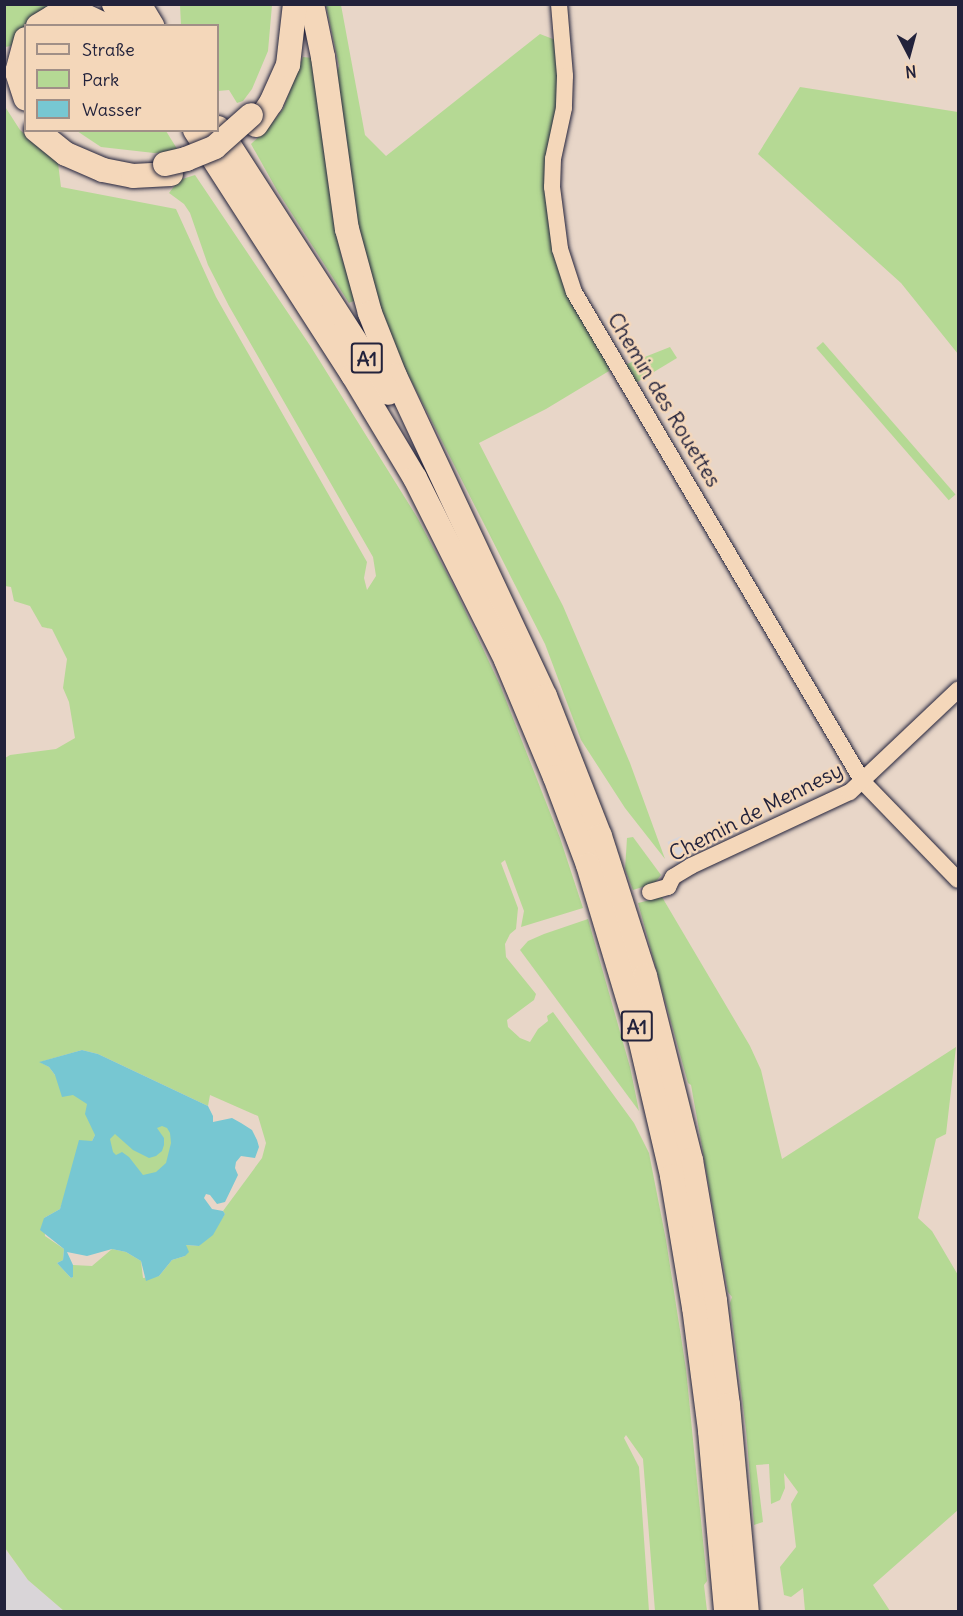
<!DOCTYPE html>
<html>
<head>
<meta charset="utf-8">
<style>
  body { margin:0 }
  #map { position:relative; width:963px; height:1616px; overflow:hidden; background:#e8d6c8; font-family:Delius,sans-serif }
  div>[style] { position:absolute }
  .built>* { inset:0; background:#d9d5d8; transform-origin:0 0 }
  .green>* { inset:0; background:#b5d994; transform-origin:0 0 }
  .water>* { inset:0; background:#77c7d2 }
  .roads { filter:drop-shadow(0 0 2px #22223b) drop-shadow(0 0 2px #22223b) }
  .minor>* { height:16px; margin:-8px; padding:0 8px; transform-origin:8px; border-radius:8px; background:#f4d7ba }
  .highway>* { height:24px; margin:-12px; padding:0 12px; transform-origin:12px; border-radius:12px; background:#f4d7ba }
  .bridges { filter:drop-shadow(0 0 2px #22223b) drop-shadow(0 0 2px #22223b) }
  .highway-bridge>* { height:24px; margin:-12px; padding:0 12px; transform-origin:12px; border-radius:12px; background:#f4d7ba }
  span { translate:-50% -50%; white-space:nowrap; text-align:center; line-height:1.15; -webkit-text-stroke:5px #f4d7ba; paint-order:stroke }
  .shield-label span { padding:2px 4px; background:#f4d7ba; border:2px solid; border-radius:4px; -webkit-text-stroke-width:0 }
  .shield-label { font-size:20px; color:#22223b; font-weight:700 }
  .street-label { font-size:21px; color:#22223b }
  .frame { position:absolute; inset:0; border:6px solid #22223b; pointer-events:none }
  .legend { position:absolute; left:24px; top:24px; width:195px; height:108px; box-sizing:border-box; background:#f4d7ba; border:2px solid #a08f87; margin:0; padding:8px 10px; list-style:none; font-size:18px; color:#22223b }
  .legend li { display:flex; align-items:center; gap:12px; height:30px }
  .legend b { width:30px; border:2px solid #a08f87 }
  .north { position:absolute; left:879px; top:24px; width:60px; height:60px; -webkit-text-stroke:4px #f4d7ba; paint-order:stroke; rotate:174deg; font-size:16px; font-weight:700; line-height:24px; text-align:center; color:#22223b }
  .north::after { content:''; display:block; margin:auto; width:21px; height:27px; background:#22223b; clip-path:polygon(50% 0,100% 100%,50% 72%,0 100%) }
</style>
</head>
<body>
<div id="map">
  <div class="built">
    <i style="left:681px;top:836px;width:24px;height:15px;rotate:66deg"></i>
    <i style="clip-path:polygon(4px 1548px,28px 1580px,64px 1611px,5px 1611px)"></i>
  </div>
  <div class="green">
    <i style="clip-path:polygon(4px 5px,50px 5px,29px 18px,11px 46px,5px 47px)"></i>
    <i style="clip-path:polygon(180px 5px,272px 5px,268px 51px,252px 89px,243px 101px,237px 103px,229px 90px,218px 91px,218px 26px,181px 25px)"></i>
    <i style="clip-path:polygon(326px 5px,341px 5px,365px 135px,386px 156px,540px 34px,558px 41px,555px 248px,607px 357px,609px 371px,546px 409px,479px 443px,563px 606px,630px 763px,665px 859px,625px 808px,581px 740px,545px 644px,385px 329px,360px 244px,336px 76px,339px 66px)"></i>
    <i style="clip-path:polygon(303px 57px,312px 58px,341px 255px,356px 300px,349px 303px,278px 192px,251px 144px,269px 127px,283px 109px)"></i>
    <i style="clip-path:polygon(800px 87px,958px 112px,958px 354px,901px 283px,758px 154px)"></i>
    <i style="clip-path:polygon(evenodd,4px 105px,20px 130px,58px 163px,61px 187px,176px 209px,216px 297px,367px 562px,364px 578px,367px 590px,376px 576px,373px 557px,229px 306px,208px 265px,190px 213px,184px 204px,169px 193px,179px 180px,195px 175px,311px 347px,417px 517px,454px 587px,500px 685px,560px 838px,583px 908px,521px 927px,524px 911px,505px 860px,501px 863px,518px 908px,516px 929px,510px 934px,505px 944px,506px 957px,536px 994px,534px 1000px,507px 1020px,508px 1027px,520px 1038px,530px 1042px,538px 1029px,548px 1021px,547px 1016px,553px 1012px,634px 1123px,649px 1153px,666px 1240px,686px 1369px,707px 1581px,704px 1585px,707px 1611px,655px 1611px,643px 1459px,626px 1435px,624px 1438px,639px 1467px,649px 1611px,64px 1611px,28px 1580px,5px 1548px,5px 758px,10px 755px,56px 749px,75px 738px,69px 702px,63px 688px,67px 659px,52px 629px,42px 627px,30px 606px,14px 601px,11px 587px,5px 586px,4px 105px,82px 1050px,98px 1054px,208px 1106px,210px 1095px,258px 1116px,266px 1143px,262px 1158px,223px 1211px,225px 1214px,219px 1223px,199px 1246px,185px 1245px,185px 1256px,172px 1260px,159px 1276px,143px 1278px,141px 1261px,126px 1252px,112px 1249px,92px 1266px,73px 1265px,73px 1277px,71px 1278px,57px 1263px,63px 1260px,64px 1249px,45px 1236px,44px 1218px,60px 1209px,85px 1142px,92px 1141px,95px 1135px,145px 1126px,187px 1107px,65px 1069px,55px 1075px,49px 1067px,40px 1062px,82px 1050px)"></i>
    <i style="clip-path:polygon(77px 131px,166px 131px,179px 152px,154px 153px,101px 147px)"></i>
    <i style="left:823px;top:342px;width:202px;height:9px;rotate:49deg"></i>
    <i style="clip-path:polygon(670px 347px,677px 358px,634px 384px,622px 366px)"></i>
    <i style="clip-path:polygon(633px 837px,661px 875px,655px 883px,633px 890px,625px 869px,627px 838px)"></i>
    <i style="clip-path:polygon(662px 897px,750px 1046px,761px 1070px,782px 1159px,956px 1047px,946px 1134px,936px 1139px,918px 1218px,932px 1231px,958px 1275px,958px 1510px,873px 1585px,890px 1611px,805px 1611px,803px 1588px,791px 1597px,784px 1595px,780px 1567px,796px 1547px,791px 1504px,798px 1492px,784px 1473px,785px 1488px,780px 1500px,771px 1504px,769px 1464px,756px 1465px,763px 1522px,754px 1525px,746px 1430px,730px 1303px,732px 1297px,728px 1292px,691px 1085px,688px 1083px,638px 903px)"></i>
    <i style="clip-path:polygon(588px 919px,630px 1067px,639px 1111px,520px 950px,528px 941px,544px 934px)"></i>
    <i style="clip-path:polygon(153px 1126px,173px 1126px,174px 1155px,155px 1176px,138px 1177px,131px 1161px,117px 1164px,104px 1138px,113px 1129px,124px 1139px)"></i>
  </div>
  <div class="water">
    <i style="clip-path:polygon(evenodd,82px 1050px,98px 1054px,208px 1106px,213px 1116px,213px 1122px,232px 1118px,241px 1123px,252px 1130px,257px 1140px,259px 1147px,255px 1158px,241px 1156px,236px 1162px,235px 1168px,238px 1175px,225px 1202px,217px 1204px,210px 1195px,206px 1194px,204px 1198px,212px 1209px,223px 1211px,225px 1214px,213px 1235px,199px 1246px,186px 1245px,189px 1252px,185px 1256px,172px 1260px,159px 1276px,146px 1281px,141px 1261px,126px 1252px,112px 1249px,87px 1256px,67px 1252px,73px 1265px,73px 1277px,71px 1278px,57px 1263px,63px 1260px,64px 1249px,40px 1230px,44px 1218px,60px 1209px,79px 1140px,92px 1141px,95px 1135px,85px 1114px,87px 1104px,73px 1095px,62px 1097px,55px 1075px,49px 1067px,39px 1062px,82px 1050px,162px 1126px,167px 1128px,170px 1133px,171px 1143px,166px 1163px,156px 1172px,143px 1175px,129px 1157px,122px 1152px,116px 1155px,113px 1152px,110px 1139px,115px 1134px,133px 1150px,149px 1158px,156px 1156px,162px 1151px,164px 1145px,164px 1138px,157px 1128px,162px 1126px)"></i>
  </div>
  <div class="roads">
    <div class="minor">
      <i style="left:559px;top:4px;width:72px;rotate:85.2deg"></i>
      <i style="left:565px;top:76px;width:32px;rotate:92deg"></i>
      <i style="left:564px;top:108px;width:52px;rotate:102.2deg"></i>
      <i style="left:553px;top:159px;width:28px;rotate:92deg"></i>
      <i style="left:552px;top:187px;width:63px;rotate:82.6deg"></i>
      <i style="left:560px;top:249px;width:45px;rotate:72deg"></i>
      <i style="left:574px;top:292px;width:569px;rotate:59.47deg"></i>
      <i style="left:863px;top:782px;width:136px;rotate:45.9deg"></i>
      <i style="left:650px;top:892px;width:19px;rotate:-16deg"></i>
      <i style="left:668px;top:887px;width:11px;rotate:-63deg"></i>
      <i style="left:673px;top:877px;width:21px;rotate:-31deg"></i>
      <i style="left:691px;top:866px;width:175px;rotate:-25deg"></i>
      <i style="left:850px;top:792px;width:149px;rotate:-43.4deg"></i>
    </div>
    <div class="highway">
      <i style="left:114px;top:4px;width:26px;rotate:59deg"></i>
      <i style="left:139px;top:4px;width:26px;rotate:59deg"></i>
      <i style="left:312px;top:4px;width:54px;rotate:78.3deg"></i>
      <i style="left:323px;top:57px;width:174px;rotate:82.1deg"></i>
      <i style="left:347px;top:229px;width:87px;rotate:74.7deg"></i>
      <i style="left:370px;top:313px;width:68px;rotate:68.4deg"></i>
      <i style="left:395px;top:376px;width:353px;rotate:64.9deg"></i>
      <i style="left:545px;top:696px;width:150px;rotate:68.6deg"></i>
      <i style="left:600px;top:836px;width:147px;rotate:72.2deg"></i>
      <i style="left:645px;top:976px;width:190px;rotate:76deg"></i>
      <i style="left:691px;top:1160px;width:143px;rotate:80.3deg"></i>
      <i style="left:715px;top:1301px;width:105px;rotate:82.9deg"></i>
      <i style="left:728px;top:1405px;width:208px;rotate:84.8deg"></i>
      <i style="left:38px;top:26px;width:17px;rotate:-31deg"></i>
      <i style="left:53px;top:17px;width:15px;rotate:-11deg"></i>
      <i style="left:68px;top:14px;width:17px;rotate:7deg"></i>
      <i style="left:85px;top:16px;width:23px;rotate:25deg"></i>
      <i style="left:26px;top:39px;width:34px;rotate:105deg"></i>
      <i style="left:17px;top:72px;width:28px;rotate:72deg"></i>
      <i style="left:256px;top:125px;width:27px;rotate:-56deg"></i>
      <i style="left:271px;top:103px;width:42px;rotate:-65.9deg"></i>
      <i style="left:288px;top:65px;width:61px;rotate:-83.5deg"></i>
      <i style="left:218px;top:128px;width:315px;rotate:57.2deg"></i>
      <i style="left:36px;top:130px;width:38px;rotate:39deg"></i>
      <i style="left:66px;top:154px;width:40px;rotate:23.4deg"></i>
      <i style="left:103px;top:170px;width:31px;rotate:11deg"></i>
      <i style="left:133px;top:176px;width:38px;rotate:-3deg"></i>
      <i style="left:195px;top:130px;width:292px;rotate:57.2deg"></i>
      <i style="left:353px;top:375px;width:120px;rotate:59deg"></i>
      <i style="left:415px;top:478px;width:203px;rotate:63.4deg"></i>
      <i style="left:506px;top:660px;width:127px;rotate:67.3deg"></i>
      <i style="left:555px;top:777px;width:94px;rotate:69.4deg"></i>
      <i style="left:588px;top:865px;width:181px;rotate:73.3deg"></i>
      <i style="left:640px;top:1038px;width:142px;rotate:76.9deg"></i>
      <i style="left:672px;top:1176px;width:133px;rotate:80.5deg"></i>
      <i style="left:694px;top:1307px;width:125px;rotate:82.6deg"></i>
      <i style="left:710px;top:1431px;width:182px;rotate:84.9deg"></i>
    </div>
  </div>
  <div class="bridges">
    <div class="highway-bridge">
      <i style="left:165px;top:164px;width:22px;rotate:-13deg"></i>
      <i style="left:186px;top:159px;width:31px;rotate:-22deg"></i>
      <i style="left:215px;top:147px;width:48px;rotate:-41.6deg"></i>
    </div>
  </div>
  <div class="shield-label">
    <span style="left:367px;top:358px">A1</span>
    <span style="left:637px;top:1026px">A1</span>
  </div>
  <div class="street-label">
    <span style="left:664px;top:400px;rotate:59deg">Chemin des Rouettes</span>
    <span style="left:756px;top:812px;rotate:-27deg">Chemin de Mennesy</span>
  </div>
  <div class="frame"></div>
  <ul class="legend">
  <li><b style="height:8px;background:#f4d7ba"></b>Straße</li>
  <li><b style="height:16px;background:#b5d994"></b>Park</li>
  <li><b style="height:16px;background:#77c7d2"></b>Wasser</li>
  </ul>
  <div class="north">N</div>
</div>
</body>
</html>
